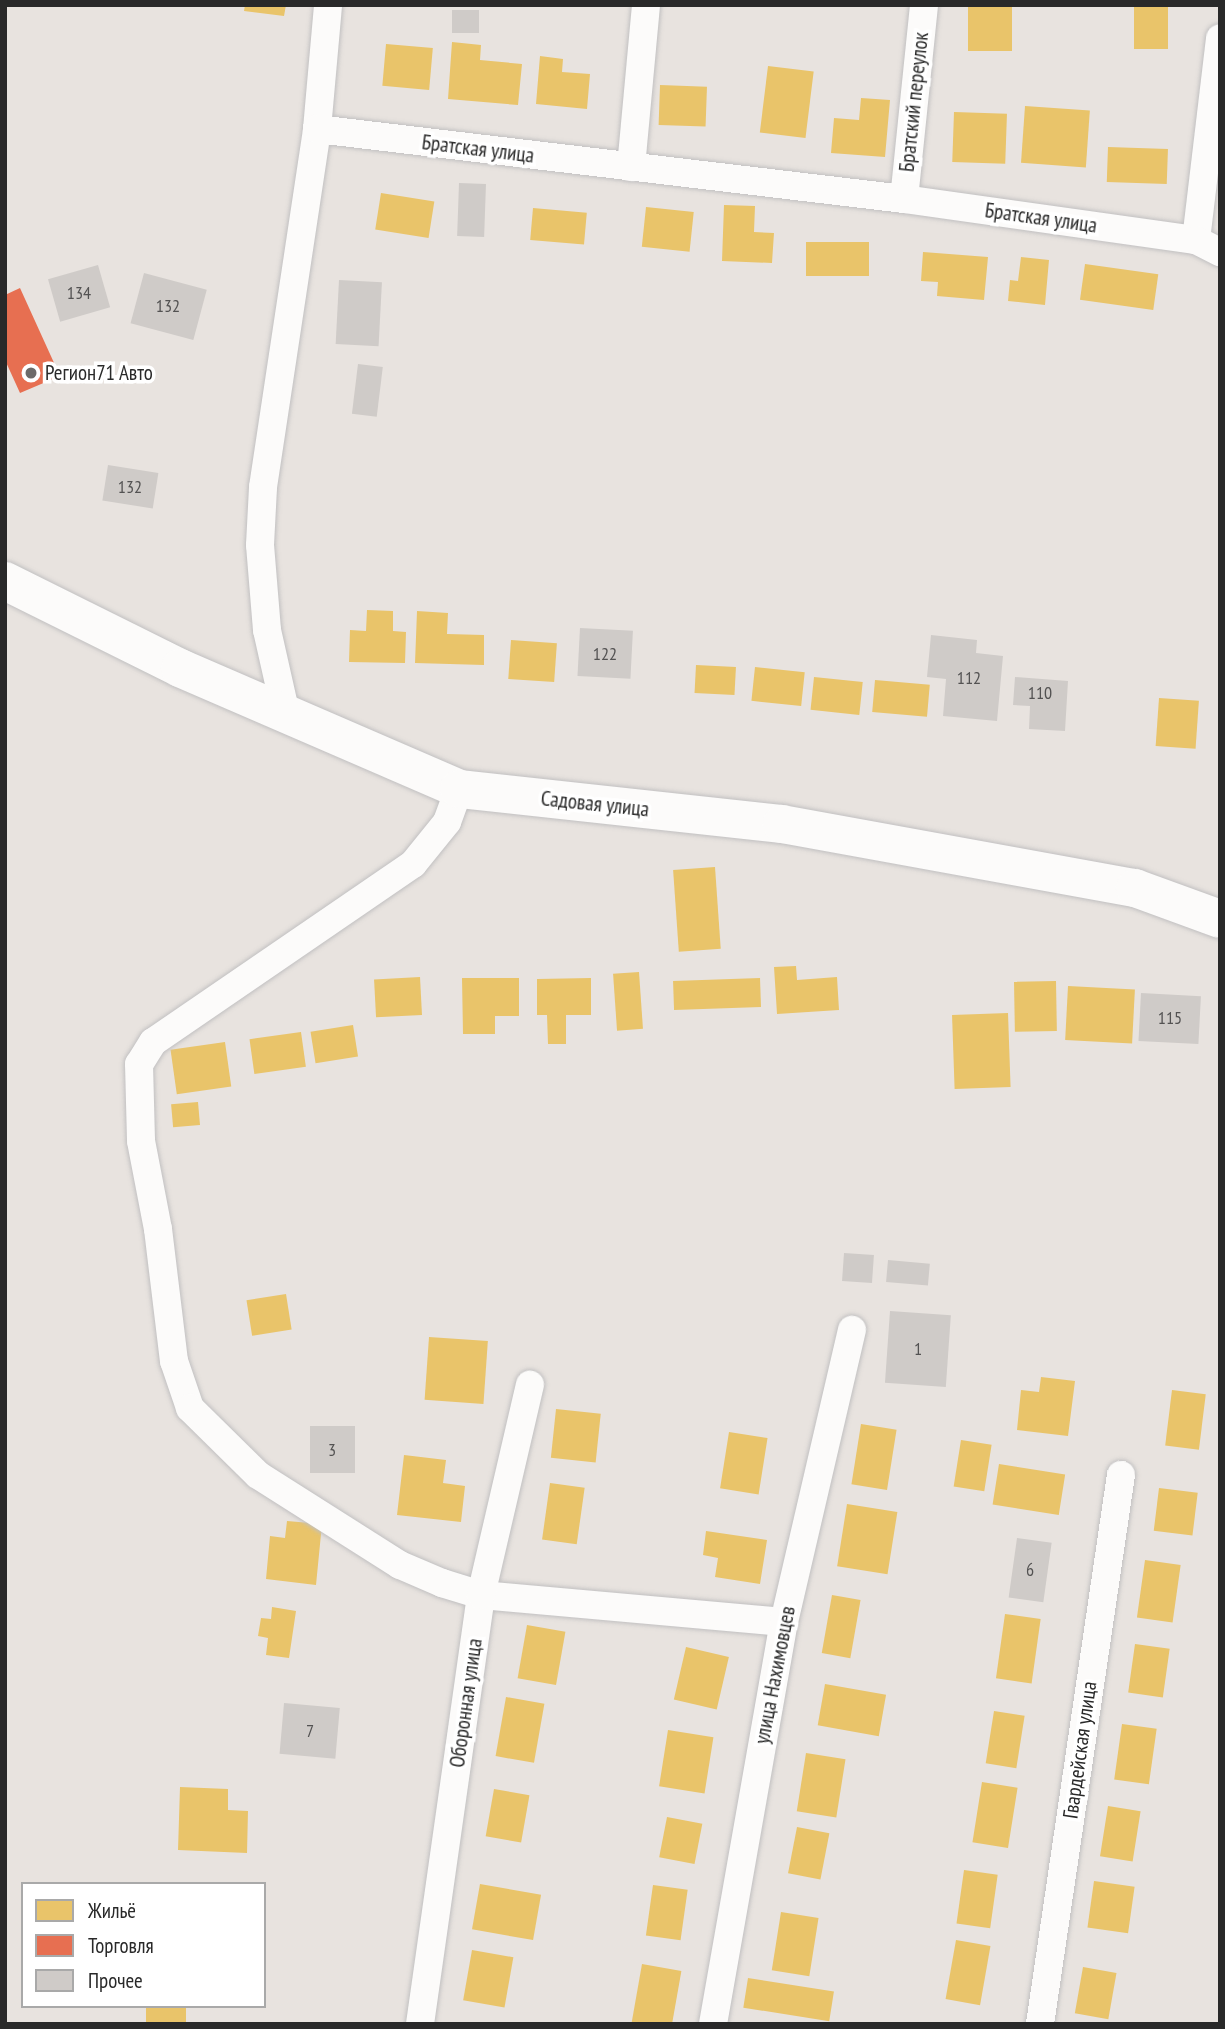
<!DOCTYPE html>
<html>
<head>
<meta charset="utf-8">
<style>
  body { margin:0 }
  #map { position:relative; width:1225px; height:2029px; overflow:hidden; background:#e8e3df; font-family:"PT Sans Narrow",sans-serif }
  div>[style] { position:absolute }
  .homes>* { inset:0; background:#e9c46a; transform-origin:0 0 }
  .shops>* { inset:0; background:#e76f51 }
  .building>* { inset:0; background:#cfcbc8; transform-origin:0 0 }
  .roads { filter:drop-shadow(0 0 2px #c1c0c1) drop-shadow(0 0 2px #c1c0c1) }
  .street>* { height:28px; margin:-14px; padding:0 14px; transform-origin:14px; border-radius:14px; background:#fcfbfa }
  .secondary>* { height:38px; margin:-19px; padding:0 19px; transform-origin:19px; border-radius:19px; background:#fcfbfa }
  .dots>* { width:19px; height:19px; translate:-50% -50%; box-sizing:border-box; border:4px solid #fff; border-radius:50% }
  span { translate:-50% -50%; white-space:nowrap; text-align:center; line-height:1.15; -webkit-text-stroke:7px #fff; paint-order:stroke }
  .number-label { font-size:18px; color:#535252 }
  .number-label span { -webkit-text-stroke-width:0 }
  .street-label { font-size:21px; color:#292929 }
  .poi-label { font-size:21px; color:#292929 }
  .left { translate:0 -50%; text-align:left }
  .frame { position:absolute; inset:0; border:7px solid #292929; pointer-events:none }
  .legend { position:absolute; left:21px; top:1882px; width:245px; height:126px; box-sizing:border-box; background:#fff; border:2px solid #a9a9a9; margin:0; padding:9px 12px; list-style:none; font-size:21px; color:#292929 }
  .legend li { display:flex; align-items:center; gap:14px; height:35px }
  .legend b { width:35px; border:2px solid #a9a9a9 }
</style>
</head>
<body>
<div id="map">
  <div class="homes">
    <i style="clip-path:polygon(245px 5px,286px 5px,284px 16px,244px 11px)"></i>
    <i style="left:968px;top:5px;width:44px;height:46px"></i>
    <i style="left:1134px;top:5px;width:34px;height:44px"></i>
    <i style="clip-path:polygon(452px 42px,481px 45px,480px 60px,522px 64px,518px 105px,448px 99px)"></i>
    <i style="left:386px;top:44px;width:47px;height:42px;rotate:5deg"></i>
    <i style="clip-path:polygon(540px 56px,563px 59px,562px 72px,590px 74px,587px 109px,536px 104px)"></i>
    <i style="left:768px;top:66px;width:46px;height:67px;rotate:7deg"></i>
    <i style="left:660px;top:85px;width:47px;height:40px;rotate:2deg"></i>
    <i style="clip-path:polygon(861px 98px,890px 100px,885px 157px,831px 153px,834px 118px,859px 120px)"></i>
    <i style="left:1025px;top:106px;width:65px;height:57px;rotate:4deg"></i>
    <i style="left:954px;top:112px;width:53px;height:50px;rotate:2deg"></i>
    <i style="left:1108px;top:147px;width:60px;height:35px;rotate:2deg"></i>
    <i style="left:381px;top:193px;width:54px;height:37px;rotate:9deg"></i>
    <i style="clip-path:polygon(724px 205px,755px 206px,754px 232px,774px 233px,772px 263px,722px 261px)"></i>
    <i style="left:646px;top:207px;width:48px;height:40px;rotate:6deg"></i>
    <i style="left:533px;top:208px;width:54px;height:32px;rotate:5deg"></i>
    <i style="left:869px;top:242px;width:34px;height:63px;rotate:90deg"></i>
    <i style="clip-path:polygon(923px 252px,988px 257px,984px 300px,937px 296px,938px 282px,921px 281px)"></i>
    <i style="clip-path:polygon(1021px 257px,1049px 260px,1045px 305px,1008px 301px,1010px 280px,1018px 281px)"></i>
    <i style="left:1085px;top:264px;width:74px;height:36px;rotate:8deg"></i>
    <i style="clip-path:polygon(367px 610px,393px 611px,393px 631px,406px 632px,405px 663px,349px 662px,350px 630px,366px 631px)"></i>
    <i style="clip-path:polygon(417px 611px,448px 613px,447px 634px,484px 635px,484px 665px,415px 663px)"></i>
    <i style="left:511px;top:640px;width:46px;height:39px;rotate:4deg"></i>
    <i style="left:696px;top:665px;width:40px;height:28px;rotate:3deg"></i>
    <i style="left:755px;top:667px;width:50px;height:34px;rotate:6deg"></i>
    <i style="left:814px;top:677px;width:49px;height:33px;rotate:6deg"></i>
    <i style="left:875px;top:680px;width:55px;height:32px;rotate:5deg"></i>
    <i style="left:1159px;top:698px;width:40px;height:48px;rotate:4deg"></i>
    <i style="left:715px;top:867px;width:82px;height:42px;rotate:86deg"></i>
    <i style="clip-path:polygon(796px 966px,797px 980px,837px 977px,839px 1010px,777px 1014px,774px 967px)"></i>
    <i style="left:639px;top:972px;width:57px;height:26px;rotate:86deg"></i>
    <i style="left:420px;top:977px;width:38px;height:46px;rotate:87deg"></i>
    <i style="clip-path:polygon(462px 978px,519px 978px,519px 1016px,495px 1016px,495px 1034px,463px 1034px)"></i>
    <i style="clip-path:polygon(591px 978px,591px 1015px,566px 1015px,566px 1044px,548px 1044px,547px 1015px,537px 1015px,537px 979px)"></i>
    <i style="left:760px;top:978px;width:29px;height:87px;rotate:88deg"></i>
    <i style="left:1056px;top:981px;width:50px;height:42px;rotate:89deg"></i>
    <i style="left:1068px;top:986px;width:67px;height:54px;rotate:3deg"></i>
    <i style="left:1008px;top:1013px;width:74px;height:56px;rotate:88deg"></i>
    <i style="left:353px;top:1025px;width:32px;height:43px;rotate:81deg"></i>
    <i style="left:301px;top:1032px;width:35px;height:52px;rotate:82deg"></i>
    <i style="left:225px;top:1042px;width:45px;height:55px;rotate:82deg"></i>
    <i style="left:198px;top:1102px;width:23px;height:27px;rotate:85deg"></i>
    <i style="left:286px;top:1294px;width:36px;height:40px;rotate:81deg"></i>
    <i style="left:429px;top:1337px;width:59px;height:63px;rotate:4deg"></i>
    <i style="clip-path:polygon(1041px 1377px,1075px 1381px,1068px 1436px,1017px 1430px,1021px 1390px,1039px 1392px)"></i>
    <i style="left:1172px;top:1390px;width:34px;height:56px;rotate:7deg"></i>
    <i style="left:556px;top:1409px;width:45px;height:49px;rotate:6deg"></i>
    <i style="left:861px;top:1424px;width:36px;height:61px;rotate:9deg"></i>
    <i style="left:729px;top:1432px;width:39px;height:57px;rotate:9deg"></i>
    <i style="left:961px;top:1440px;width:31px;height:47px;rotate:9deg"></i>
    <i style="clip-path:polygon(404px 1455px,446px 1460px,443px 1483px,465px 1486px,461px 1522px,397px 1515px)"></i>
    <i style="left:999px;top:1464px;width:67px;height:41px;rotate:9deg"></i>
    <i style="left:550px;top:1483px;width:35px;height:57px;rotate:8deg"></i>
    <i style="left:1159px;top:1488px;width:39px;height:43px;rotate:7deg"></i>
    <i style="left:847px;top:1504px;width:51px;height:63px;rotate:9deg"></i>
    <i style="clip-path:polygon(287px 1521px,322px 1524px,316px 1585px,266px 1579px,270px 1536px,285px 1538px)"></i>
    <i style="clip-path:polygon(706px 1531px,767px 1540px,760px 1584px,715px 1577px,718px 1558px,703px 1555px)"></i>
    <i style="left:1145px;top:1560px;width:36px;height:58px;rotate:8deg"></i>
    <i style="left:832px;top:1595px;width:29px;height:59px;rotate:10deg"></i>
    <i style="clip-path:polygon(272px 1607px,296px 1611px,289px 1658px,266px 1655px,268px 1638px,258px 1636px,261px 1618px,271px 1619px)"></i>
    <i style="left:1005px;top:1614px;width:36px;height:65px;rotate:8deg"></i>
    <i style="left:527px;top:1625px;width:39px;height:54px;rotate:10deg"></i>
    <i style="left:1135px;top:1644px;width:35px;height:49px;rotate:8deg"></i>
    <i style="left:686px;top:1647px;width:44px;height:54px;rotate:13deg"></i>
    <i style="left:825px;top:1684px;width:62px;height:42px;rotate:10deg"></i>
    <i style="left:506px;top:1697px;width:39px;height:60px;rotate:10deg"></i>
    <i style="left:994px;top:1711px;width:31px;height:53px;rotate:9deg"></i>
    <i style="left:1122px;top:1724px;width:35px;height:56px;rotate:8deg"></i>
    <i style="left:668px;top:1730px;width:46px;height:57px;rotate:9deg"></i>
    <i style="left:806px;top:1753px;width:40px;height:59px;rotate:9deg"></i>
    <i style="left:982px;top:1782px;width:36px;height:61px;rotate:9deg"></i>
    <i style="clip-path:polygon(180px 1787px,228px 1789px,228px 1810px,248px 1811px,247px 1853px,178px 1850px)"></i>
    <i style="left:494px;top:1789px;width:36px;height:48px;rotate:10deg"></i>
    <i style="left:1108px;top:1806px;width:33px;height:51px;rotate:9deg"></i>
    <i style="left:667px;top:1817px;width:36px;height:41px;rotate:11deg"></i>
    <i style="left:797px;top:1827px;width:33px;height:47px;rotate:11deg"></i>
    <i style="left:964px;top:1870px;width:34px;height:54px;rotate:8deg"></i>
    <i style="left:1094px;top:1881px;width:41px;height:47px;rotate:8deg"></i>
    <i style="left:480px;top:1884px;width:62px;height:46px;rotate:10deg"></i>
    <i style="left:653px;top:1885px;width:35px;height:51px;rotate:8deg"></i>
    <i style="left:781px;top:1912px;width:38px;height:59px;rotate:9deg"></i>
    <i style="left:956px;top:1940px;width:35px;height:60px;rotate:10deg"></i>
    <i style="left:472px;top:1950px;width:42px;height:51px;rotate:10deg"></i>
    <i style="left:642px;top:1964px;width:40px;height:61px;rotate:10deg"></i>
    <i style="left:1083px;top:1967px;width:34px;height:47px;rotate:10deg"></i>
    <i style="left:748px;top:1978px;width:87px;height:30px;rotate:9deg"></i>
    <i style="left:146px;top:2006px;width:40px;height:18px"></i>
  </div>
  <div class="shops">
    <i style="clip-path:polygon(20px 288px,60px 376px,20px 393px,5px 360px,5px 295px)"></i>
  </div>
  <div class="building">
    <i style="left:452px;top:10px;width:27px;height:23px"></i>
    <i style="left:459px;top:183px;width:27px;height:53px;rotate:2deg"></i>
    <i style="left:98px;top:265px;width:44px;height:52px;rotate:74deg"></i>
    <i style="left:144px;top:273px;width:65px;height:52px;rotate:15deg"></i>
    <i style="left:339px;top:280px;width:43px;height:64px;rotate:3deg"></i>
    <i style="left:358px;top:364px;width:25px;height:50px;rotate:7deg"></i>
    <i style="left:108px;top:465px;width:51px;height:36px;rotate:9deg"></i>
    <i style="left:580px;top:628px;width:53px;height:48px;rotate:3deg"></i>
    <i style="clip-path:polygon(931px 635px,977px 640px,976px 653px,1003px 656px,997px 721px,943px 716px,946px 679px,927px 677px)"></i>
    <i style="clip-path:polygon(1015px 677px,1068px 681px,1065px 731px,1029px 729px,1030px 706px,1013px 705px)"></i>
    <i style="left:1141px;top:993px;width:60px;height:48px;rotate:3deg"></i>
    <i style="left:844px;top:1253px;width:30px;height:28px;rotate:4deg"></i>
    <i style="left:888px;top:1260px;width:42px;height:22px;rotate:5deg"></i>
    <i style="left:890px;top:1311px;width:61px;height:72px;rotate:4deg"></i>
    <i style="left:310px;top:1426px;width:45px;height:47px"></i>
    <i style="left:1017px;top:1538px;width:35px;height:60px;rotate:8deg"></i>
    <i style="left:284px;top:1703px;width:56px;height:51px;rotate:5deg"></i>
  </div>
  <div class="roads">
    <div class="street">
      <i style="left:317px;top:129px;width:124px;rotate:-84.9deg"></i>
      <i style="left:631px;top:167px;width:163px;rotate:-84.7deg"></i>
      <i style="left:904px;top:199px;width:195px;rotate:-84.1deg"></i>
      <i style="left:1196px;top:240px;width:203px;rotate:-83.2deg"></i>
      <i style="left:285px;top:710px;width:82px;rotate:-102.7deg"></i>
      <i style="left:267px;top:630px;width:85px;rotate:-94.7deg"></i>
      <i style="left:260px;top:545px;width:58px;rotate:-87deg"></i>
      <i style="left:263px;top:487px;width:362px;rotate:-81.4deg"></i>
      <i style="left:317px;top:129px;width:591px;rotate:6.8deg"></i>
      <i style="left:904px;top:199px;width:295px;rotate:8deg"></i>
      <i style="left:1196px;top:240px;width:27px;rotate:27deg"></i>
      <i style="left:459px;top:789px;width:35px;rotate:110deg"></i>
      <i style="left:447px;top:822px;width:54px;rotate:129deg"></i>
      <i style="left:413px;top:864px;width:315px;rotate:145.6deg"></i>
      <i style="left:153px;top:1042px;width:26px;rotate:122deg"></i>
      <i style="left:139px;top:1064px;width:77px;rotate:88.5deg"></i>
      <i style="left:141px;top:1141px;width:90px;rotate:79.1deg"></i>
      <i style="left:158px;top:1229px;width:133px;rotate:83.1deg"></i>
      <i style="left:174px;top:1361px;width:50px;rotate:71.2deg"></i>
      <i style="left:190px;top:1408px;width:95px;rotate:44.6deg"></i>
      <i style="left:258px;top:1475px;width:168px;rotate:32.4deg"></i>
      <i style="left:400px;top:1565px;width:46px;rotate:23.2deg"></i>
      <i style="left:442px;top:1583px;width:41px;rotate:17.1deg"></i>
      <i style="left:481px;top:1595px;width:304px;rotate:5.1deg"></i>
      <i style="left:420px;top:2024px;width:433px;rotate:-81.9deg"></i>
      <i style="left:481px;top:1595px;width:216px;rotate:-76.9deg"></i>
      <i style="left:713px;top:2024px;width:408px;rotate:-80deg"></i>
      <i style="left:784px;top:1622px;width:300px;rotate:-76.9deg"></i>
      <i style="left:1040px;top:2024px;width:555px;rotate:-81.61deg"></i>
    </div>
    <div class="secondary">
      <i style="left:5px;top:581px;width:195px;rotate:26.4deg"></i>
      <i style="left:180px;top:668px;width:304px;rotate:23.4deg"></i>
      <i style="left:459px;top:789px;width:325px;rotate:6.2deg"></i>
      <i style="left:782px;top:824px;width:359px;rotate:10.3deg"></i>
      <i style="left:1135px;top:888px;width:90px;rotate:20deg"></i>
    </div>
  </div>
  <div class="dots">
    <i style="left:31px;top:373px;background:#6c6a69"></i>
  </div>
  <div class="number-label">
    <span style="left:79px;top:293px">134</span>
    <span style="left:168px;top:306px">132</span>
    <span style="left:130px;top:487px">132</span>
    <span style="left:605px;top:654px">122</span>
    <span style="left:969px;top:678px">112</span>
    <span style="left:1040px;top:693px">110</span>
    <span style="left:1170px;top:1018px">115</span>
    <span style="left:918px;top:1349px">1</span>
    <span style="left:332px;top:1450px">3</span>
    <span style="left:1030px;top:1570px">6</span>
    <span style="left:310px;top:1731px">7</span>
  </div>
  <div class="street-label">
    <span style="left:914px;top:102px;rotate:-84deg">Братский переулок</span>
    <span style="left:478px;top:149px;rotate:7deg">Братская улица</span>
    <span style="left:1041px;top:218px;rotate:8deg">Братская улица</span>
    <span style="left:595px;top:804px;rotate:6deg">Садовая улица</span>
    <span style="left:775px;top:1675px;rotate:-79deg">улица Нахимовцев</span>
    <span style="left:466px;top:1703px;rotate:-82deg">Оборонная улица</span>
    <span style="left:1080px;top:1750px;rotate:-82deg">Гвардейская улица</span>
  </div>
  <div class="poi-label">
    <span class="left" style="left:45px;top:373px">Регион71 Авто</span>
  </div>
  <div class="frame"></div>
  <ul class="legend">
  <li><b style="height:19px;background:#e9c46a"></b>Жильё</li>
  <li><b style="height:19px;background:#e76f51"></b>Торговля</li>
  <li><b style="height:19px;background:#cfcbc8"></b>Прочее</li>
  </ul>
</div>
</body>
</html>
